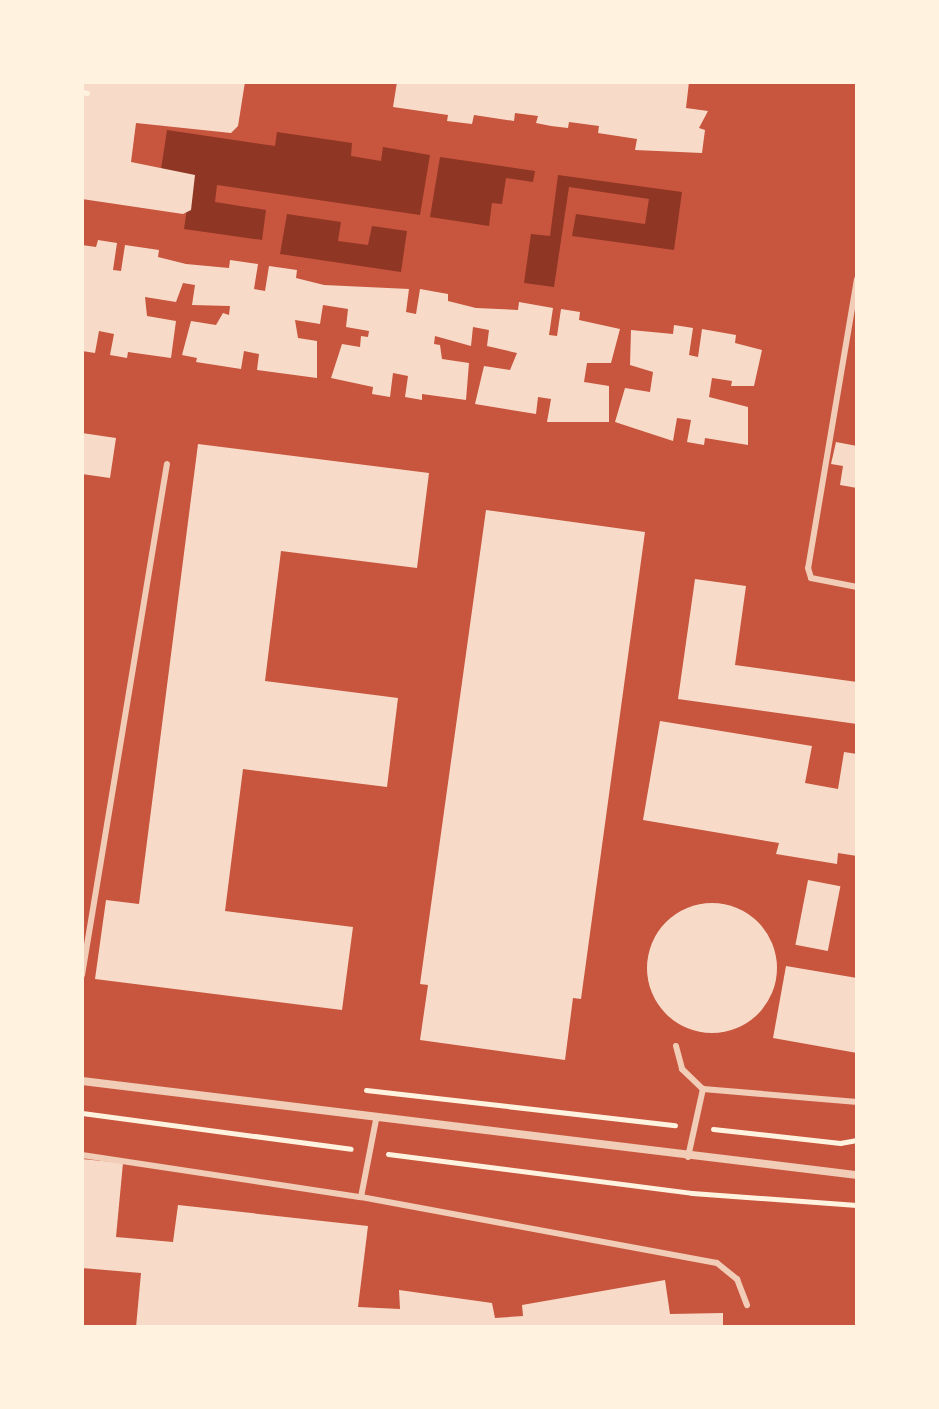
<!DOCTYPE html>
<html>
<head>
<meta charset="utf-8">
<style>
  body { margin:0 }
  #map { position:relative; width:939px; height:1409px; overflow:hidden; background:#c8553d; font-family:"Fira Sans Condensed",sans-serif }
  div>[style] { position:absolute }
  .water>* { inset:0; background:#8f3625 }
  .building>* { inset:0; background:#f7dbc8; transform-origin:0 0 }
  .round { border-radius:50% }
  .path>* { height:5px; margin:-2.5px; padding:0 2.5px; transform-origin:2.5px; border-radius:2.5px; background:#fff3e0 }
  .service>* { height:6px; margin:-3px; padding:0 3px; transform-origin:3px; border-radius:3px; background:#f1ccb7 }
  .minor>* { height:8px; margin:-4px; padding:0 4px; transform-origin:4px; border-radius:4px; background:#f1ccb7 }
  span { translate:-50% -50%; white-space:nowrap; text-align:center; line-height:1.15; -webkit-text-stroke:6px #fff3e0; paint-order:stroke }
  .frame { position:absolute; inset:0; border:84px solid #fff3e0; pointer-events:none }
</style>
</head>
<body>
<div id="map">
  <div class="water">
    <i style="clip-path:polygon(167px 130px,275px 146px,277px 132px,352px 143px,351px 156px,381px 161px,383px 147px,430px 155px,420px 215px,217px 185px,215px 202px,266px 210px,262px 240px,184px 229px,191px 181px,160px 176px)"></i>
    <i style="clip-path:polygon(440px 157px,535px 171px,533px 182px,506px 178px,502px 204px,492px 203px,489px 226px,430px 217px)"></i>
    <i style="clip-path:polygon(558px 175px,682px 192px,674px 250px,572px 236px,576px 214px,645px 224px,649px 199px,569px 187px,554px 287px,524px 283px,531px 234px,550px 236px)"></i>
    <i style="clip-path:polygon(287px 214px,341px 222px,338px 241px,368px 245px,372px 226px,407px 231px,401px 272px,280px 254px)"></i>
  </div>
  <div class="building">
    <i style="clip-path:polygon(82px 82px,245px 82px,238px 126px,231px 133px,136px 123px,131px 162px,195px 175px,191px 210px,183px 214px,82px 199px)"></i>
    <i style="clip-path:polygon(397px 82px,689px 82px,686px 108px,708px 111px,699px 128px,705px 130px,702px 153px,635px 150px,637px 139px,598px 133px,599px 126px,569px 122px,568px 128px,551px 126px,536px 123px,538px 116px,515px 113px,514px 121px,474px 115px,472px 124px,447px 121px,448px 115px,393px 107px)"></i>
    <i style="clip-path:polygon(98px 240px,117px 243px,113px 270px,121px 271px,125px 245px,159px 250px,158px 257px,186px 264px,229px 268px,230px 260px,258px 264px,254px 289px,265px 291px,269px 266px,297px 270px,296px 278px,324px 285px,409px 289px,406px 312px,416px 314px,420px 289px,448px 294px,448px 301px,476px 308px,518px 310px,519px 302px,553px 308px,549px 335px,557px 336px,561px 309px,580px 312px,579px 320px,620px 329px,611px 363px,587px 363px,584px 382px,609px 386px,609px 422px,547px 422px,551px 399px,538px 397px,536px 414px,475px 404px,484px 366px,510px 370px,517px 353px,487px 346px,489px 330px,473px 327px,471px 346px,435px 336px,434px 344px,440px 345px,442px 359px,469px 363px,466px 400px,422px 394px,422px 400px,405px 397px,408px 376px,393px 373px,390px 397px,372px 394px,373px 387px,331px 378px,342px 344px,360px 347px,361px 336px,368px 337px,369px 331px,346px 327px,348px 309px,323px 305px,320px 324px,295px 320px,298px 338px,317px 341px,317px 378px,257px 370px,259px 354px,244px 351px,241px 369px,196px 362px,197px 358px,182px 355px,191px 321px,216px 325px,223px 313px,229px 315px,230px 306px,192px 305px,195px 285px,183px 283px,176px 302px,145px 297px,147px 316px,176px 321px,171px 358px,128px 352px,127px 358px,110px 355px,114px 334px,99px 331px,95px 353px,82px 351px,82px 245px,96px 247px)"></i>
    <i style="clip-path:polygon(674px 325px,693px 328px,689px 355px,698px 357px,702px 329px,736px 335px,735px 343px,762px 350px,754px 386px,731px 386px,732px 381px,712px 378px,709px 397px,748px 407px,748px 445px,705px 438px,704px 445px,687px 442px,691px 420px,677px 418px,673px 441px,615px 422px,625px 388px,650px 392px,653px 372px,630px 365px,631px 330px,673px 334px)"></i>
    <i style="clip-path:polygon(82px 433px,116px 438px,110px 478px,82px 474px)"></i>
    <i style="clip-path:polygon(836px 442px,857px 446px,857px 488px,840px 485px,843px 466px,831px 464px)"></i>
    <i style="clip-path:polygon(198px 444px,429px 473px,417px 568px,281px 551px,265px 681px,398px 698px,387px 787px,243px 769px,225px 911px,353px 927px,342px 1010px,95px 979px,106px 900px,139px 904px)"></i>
    <i style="clip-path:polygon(486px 510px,645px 532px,581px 999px,573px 998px,565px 1060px,420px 1040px,428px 985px,420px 984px)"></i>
    <i style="clip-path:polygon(695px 579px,746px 586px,735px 665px,857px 682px,857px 724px,678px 699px)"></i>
    <i style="clip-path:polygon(660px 721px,812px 746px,805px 783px,838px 789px,844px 752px,857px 754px,857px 856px,838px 853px,837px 864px,776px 854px,779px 843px,643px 820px)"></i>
    <i style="left:808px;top:880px;width:33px;height:66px;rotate:11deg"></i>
    <i class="round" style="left:647px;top:903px;width:130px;height:130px"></i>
    <i style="clip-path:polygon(786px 966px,857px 978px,857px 1053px,773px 1038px)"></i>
    <i style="clip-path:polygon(82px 1159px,123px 1163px,116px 1237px,173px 1242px,178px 1205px,368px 1226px,358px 1307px,400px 1309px,399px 1290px,492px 1303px,495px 1318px,523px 1316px,522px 1305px,665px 1280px,670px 1314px,723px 1313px,723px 1327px,136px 1327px,141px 1273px,82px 1268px)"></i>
  </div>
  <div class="path">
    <i style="left:82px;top:92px;width:5px;rotate:11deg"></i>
    <i style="left:366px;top:1090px;width:311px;rotate:6.5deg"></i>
    <i style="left:82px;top:1113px;width:271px;rotate:7.6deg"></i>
    <i style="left:713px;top:1129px;width:128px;rotate:6.3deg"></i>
    <i style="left:840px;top:1143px;width:17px;rotate:-10deg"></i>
    <i style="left:388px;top:1154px;width:306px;rotate:7.3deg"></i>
    <i style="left:692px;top:1193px;width:165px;rotate:4.2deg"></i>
  </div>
  <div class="service">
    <i style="left:857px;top:279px;width:293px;rotate:99.6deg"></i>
    <i style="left:808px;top:568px;width:10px;rotate:73deg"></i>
    <i style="left:811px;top:578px;width:47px;rotate:11.1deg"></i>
    <i style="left:82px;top:975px;width:518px;rotate:-80.56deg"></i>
    <i style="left:676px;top:1046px;width:24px;rotate:75deg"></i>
    <i style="left:682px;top:1069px;width:29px;rotate:44deg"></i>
    <i style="left:82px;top:1155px;width:282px;rotate:8.6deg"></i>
    <i style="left:361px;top:1197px;width:78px;rotate:-79deg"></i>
    <i style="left:688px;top:1157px;width:70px;rotate:-77.6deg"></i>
    <i style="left:703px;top:1089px;width:155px;rotate:4.8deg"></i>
    <i style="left:361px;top:1197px;width:362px;rotate:10.5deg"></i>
    <i style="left:717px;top:1263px;width:26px;rotate:39deg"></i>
    <i style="left:737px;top:1279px;width:28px;rotate:69deg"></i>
  </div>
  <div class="minor">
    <i style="left:82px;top:1081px;width:781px;rotate:6.92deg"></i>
  </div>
  <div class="frame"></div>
</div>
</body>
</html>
